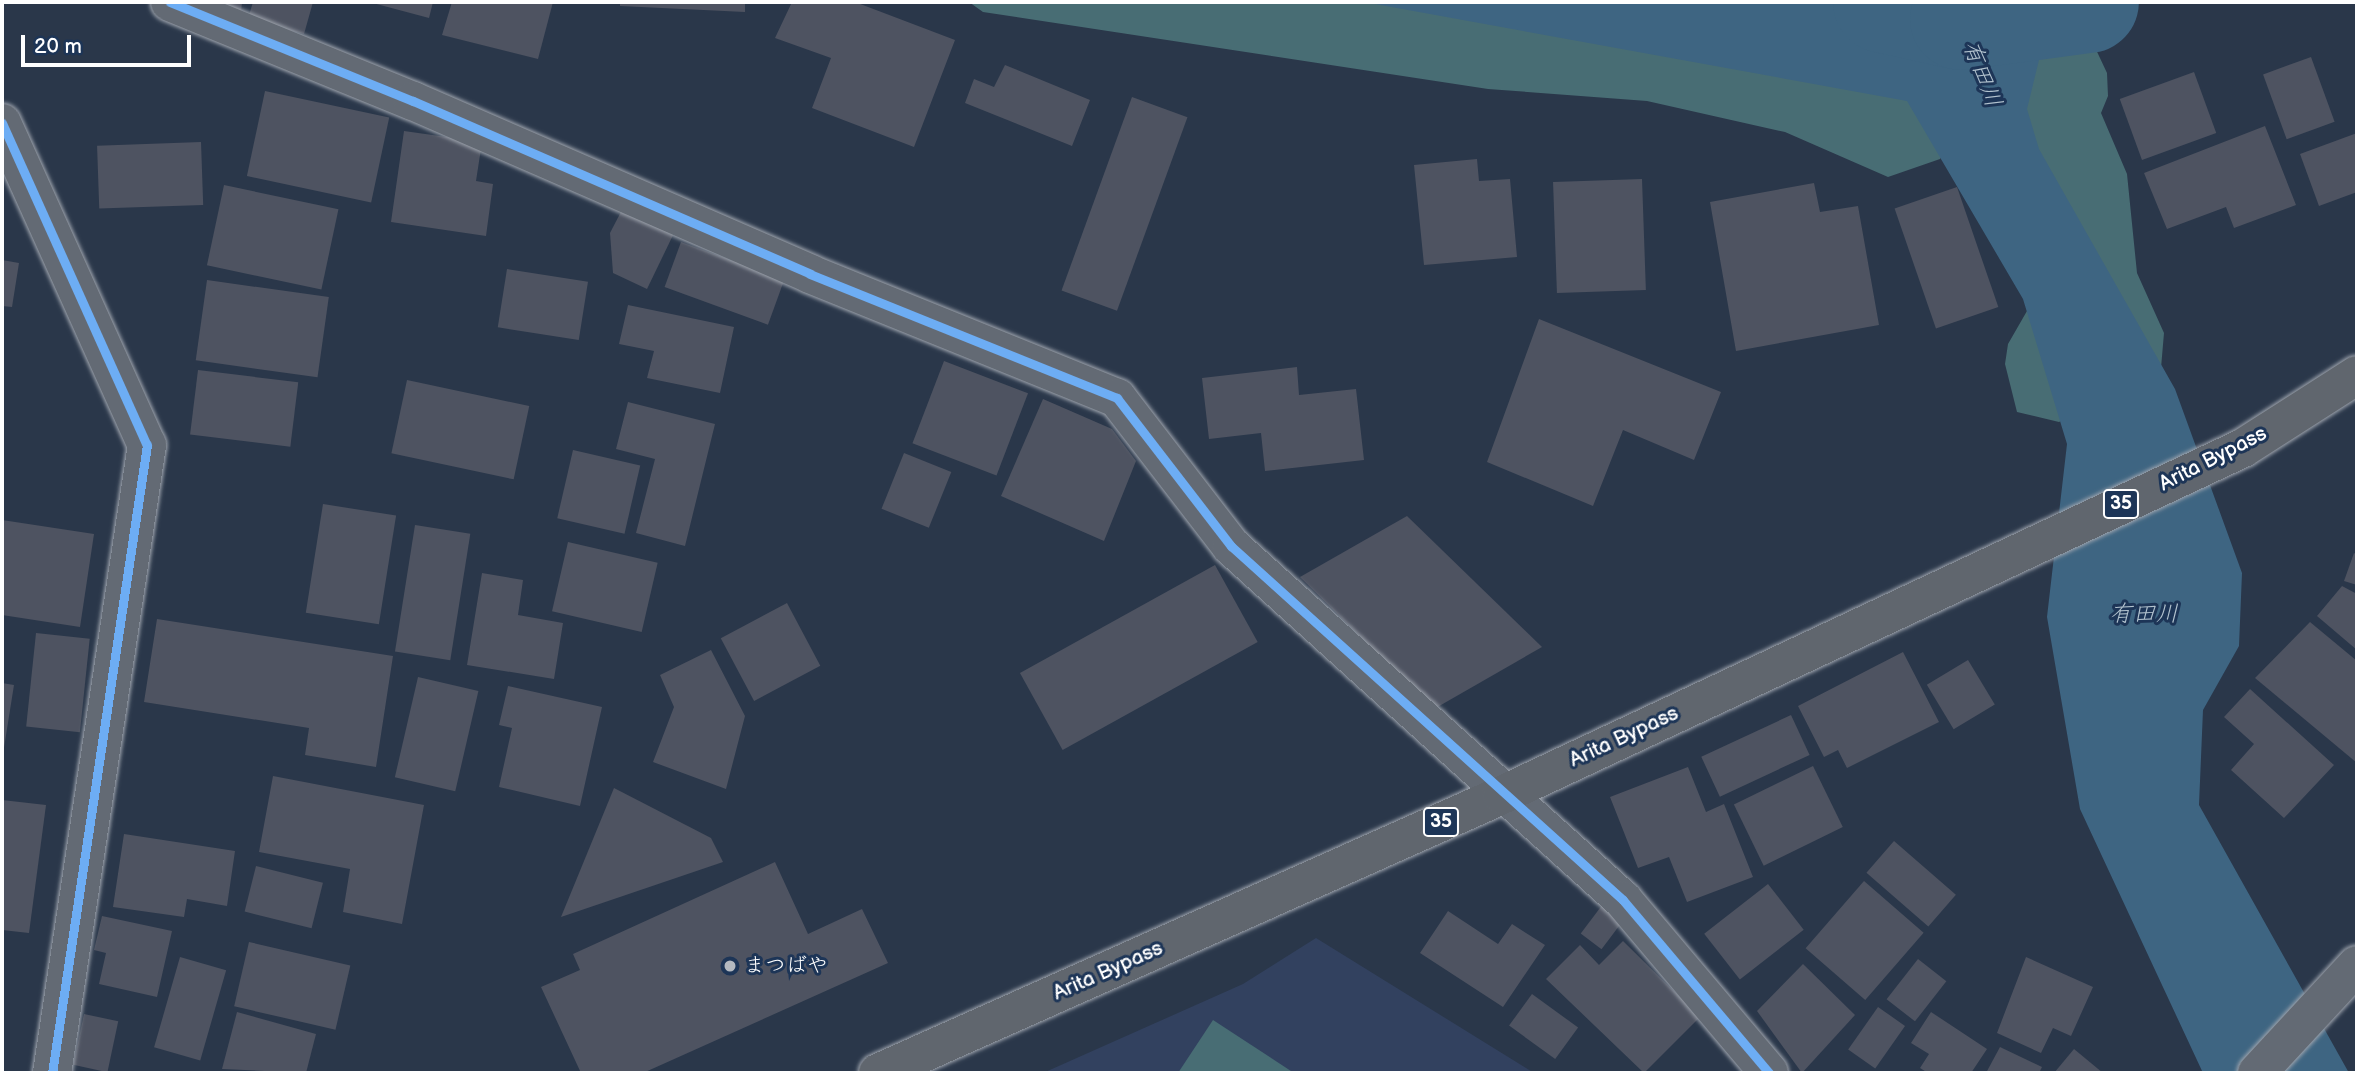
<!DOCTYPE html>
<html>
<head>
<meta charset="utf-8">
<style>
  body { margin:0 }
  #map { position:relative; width:2359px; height:1075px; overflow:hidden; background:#2a374a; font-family:"Balsamiq Sans","Klee One",sans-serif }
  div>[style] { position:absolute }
  .built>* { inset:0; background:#32415f }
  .green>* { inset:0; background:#486d74 }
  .water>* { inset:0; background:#3e6582 }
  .river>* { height:102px; margin:-51px; padding:0 51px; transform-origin:51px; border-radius:51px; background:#3e6582 }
  .building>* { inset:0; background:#4e5361; transform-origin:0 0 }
  .roads { filter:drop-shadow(0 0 2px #9fa5ae) drop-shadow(0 0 2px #9fa5ae) }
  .minor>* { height:38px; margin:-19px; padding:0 19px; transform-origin:19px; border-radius:19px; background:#636a74 }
  .highway>* { height:38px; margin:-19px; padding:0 19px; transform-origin:19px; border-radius:19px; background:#60666e }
  .cycleway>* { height:9px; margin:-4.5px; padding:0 4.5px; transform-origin:4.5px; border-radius:4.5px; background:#6dadf4 }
  .dots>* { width:19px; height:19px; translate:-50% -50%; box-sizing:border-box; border:4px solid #1d3557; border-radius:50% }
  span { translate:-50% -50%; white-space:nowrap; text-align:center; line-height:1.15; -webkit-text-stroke:6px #1d3557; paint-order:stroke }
  .shield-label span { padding:2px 5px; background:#1d3557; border:2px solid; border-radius:5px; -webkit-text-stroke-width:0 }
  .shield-label { font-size:19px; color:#fff; font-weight:700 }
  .street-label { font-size:21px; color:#fff }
  .poi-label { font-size:21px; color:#fff }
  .left { translate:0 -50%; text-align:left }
  .water-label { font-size:23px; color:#b3c3cf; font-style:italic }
  .frame { position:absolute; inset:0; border:4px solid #fff; pointer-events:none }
  .scale { position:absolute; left:21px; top:35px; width:170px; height:32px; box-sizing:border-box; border:4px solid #fff; border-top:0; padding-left:9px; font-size:21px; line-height:24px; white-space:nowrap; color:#fff; -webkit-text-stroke:5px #1d3557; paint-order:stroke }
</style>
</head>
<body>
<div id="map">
  <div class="built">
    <i style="clip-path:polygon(1316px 938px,1534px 1073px,1043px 1073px,1243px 984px)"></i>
  </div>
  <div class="green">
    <i style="clip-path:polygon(969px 2px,1727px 2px,1968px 117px,1940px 159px,1888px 177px,1785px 132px,1647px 101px,1488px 89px,983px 12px)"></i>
    <i style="clip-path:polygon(2064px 34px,2092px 41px,2107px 73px,2108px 96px,2101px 113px,2127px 174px,2137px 273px,2164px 333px,2161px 368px,2059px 422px,2017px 412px,2005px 364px,2008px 344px,2031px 304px,2014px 59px)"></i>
    <i style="clip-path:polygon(1213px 1020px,1294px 1073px,1178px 1073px)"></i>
  </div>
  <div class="water">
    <i style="clip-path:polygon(1364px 2px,1942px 2px,2039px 60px,2027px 109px,2039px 149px,2175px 389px,2242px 573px,2239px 646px,2203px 710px,2199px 805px,2349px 1073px,2203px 1073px,2080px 809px,2047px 617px,2067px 444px,2023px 299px,1907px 101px)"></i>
  </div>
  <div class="river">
    <i style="left:1884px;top:2px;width:79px;rotate:12.4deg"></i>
    <i style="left:1961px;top:19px;width:128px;rotate:-7.6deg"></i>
  </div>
  <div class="building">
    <i style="clip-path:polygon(213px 2px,242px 2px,241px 13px)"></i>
    <i style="clip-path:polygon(253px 2px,313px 2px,304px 34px,248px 19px)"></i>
    <i style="clip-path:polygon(369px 2px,433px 2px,429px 18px)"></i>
    <i style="clip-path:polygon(452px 2px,553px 2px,538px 59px,442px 35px)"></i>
    <i style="clip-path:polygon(620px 2px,745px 2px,745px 12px,620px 6px)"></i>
    <i style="clip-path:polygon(792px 2px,855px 2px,955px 40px,914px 147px,812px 108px,831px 58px,775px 38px)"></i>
    <i style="left:2311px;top:57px;width:69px;height:51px;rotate:70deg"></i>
    <i style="clip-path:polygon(1005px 65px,1090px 100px,1072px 146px,965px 103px,974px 79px,994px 87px)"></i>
    <i style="left:2194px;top:72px;width:65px;height:79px;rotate:70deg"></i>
    <i style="left:265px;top:91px;width:127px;height:87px;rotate:12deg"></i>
    <i style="left:1132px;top:97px;width:59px;height:206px;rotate:20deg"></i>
    <i style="clip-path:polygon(2265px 126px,2296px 205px,2234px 228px,2226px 207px,2167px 229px,2144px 173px)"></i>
    <i style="clip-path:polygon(404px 131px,482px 142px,476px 181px,493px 184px,486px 236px,391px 222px)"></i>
    <i style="clip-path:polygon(2357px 133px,2357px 192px,2319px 206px,2300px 154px)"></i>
    <i style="left:201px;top:142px;width:63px;height:104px;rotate:88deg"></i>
    <i style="clip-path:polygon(1477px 159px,1479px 181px,1510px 179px,1517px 257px,1424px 265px,1414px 165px)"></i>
    <i style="left:1642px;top:179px;width:111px;height:89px;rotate:88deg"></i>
    <i style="clip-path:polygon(1814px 183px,1820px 212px,1858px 206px,1879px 325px,1736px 351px,1710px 202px)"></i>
    <i style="left:224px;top:185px;width:117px;height:82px;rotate:12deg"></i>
    <i style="left:1957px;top:187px;width:127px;height:66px;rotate:71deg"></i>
    <i style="clip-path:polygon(624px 206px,675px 231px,647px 289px,613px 273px,610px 233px)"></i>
    <i style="left:681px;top:242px;width:110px;height:48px;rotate:20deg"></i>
    <i style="clip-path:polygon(2px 260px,19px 263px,12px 307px,2px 306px)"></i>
    <i style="left:507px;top:269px;width:82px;height:59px;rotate:9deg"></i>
    <i style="left:207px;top:280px;width:123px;height:81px;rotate:8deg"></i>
    <i style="clip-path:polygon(628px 305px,734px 327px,720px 393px,647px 378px,654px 351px,619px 344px)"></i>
    <i style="clip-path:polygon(1539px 319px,1721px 392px,1694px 460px,1623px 430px,1593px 506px,1487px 462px)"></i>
    <i style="left:944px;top:361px;width:90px;height:88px;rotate:21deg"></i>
    <i style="clip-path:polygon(1297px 367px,1299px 395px,1356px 389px,1364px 460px,1265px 471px,1261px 433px,1209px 439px,1202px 378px)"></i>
    <i style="left:198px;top:370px;width:101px;height:65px;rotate:7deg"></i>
    <i style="left:407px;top:380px;width:125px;height:75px;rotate:12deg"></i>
    <i style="clip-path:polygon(1043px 399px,1112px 429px,1136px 461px,1104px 541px,1001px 496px)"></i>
    <i style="clip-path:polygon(628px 402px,715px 424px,685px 546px,636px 533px,655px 459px,616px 449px)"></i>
    <i style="left:573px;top:450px;width:69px;height:70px;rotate:13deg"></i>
    <i style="left:904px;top:453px;width:51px;height:60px;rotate:22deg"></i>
    <i style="left:323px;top:504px;width:74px;height:110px;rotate:9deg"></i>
    <i style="clip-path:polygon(1407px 516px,1542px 647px,1434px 709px,1300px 577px)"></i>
    <i style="clip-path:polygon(2px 520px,94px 534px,80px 627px,2px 615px)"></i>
    <i style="left:415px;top:525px;width:56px;height:128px;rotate:9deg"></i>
    <i style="left:568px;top:542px;width:92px;height:71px;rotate:13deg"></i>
    <i style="clip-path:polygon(2354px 553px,2357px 555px,2357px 585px,2344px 581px)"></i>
    <i style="left:1215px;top:565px;width:88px;height:223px;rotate:61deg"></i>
    <i style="clip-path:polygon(482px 573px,523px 580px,518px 615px,563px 623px,554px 679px,467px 665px)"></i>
    <i style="clip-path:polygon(2342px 586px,2357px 594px,2357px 650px,2317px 616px)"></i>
    <i style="left:787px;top:603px;width:71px;height:75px;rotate:62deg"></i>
    <i style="clip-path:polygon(157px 619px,393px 656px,376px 767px,305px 755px,309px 728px,144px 702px)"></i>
    <i style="clip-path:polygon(2310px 622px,2357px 661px,2357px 763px,2255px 678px)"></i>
    <i style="left:36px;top:633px;width:54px;height:94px;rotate:6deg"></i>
    <i style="clip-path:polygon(711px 650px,745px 716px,726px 789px,653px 762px,674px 707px,660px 675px)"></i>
    <i style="clip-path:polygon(1903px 652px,1939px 722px,1847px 768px,1838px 750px,1824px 757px,1798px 706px)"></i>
    <i style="left:1968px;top:660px;width:52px;height:48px;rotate:59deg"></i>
    <i style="left:418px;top:677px;width:62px;height:103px;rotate:13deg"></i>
    <i style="clip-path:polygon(2px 683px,14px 685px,3px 754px,2px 754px)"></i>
    <i style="clip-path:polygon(508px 686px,602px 707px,580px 806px,499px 787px,512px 728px,499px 725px)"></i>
    <i style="clip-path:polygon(2250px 689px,2334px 765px,2284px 818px,2231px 770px,2254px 744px,2224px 717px)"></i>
    <i style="left:1791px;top:715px;width:44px;height:99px;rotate:65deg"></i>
    <i style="left:1813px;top:766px;width:68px;height:88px;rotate:64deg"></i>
    <i style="clip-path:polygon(1688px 767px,1706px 812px,1724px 804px,1753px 877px,1687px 902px,1669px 857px,1638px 868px,1610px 797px)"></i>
    <i style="clip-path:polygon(273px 776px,424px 805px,402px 924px,343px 912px,350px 869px,259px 852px)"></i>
    <i style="clip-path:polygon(614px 788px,711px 838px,723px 862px,561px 917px)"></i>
    <i style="clip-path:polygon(2px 800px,46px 805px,29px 933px,2px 930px)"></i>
    <i style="clip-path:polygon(124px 834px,235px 851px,227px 906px,187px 899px,184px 917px,113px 907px)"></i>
    <i style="left:1894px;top:841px;width:82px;height:42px;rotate:41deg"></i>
    <i style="clip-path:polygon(775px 862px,808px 934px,862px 909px,888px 963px,643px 1073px,581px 1073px,541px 987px,580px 970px,573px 954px)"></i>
    <i style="left:256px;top:866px;width:69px;height:47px;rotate:14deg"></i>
    <i style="left:1864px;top:881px;width:79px;height:89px;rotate:41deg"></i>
    <i style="left:1768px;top:884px;width:58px;height:81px;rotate:52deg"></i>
    <i style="left:1603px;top:904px;width:26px;height:37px;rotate:37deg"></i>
    <i style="clip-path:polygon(1448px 911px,1498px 944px,1512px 924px,1545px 945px,1503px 1007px,1420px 953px)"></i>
    <i style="clip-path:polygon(102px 916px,172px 931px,157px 997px,99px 984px,106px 953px,94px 950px)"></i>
    <i style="clip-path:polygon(1623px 941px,1700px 1017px,1644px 1073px,1546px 979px,1580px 945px,1599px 965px)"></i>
    <i style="left:249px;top:942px;width:104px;height:66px;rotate:13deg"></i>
    <i style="left:180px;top:957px;width:48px;height:94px;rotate:16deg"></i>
    <i style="clip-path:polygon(2026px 957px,2093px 987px,2071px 1036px,2053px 1028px,2041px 1053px,1997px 1033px)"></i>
    <i style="left:1918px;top:959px;width:36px;height:51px;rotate:38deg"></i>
    <i style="clip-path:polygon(1803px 964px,1855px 1015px,1802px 1073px,1757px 1011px)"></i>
    <i style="left:1532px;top:994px;width:57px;height:39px;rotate:36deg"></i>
    <i style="left:1878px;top:1007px;width:33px;height:52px;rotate:35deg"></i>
    <i style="clip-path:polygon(237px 1012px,316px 1034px,306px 1073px,222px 1069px)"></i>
    <i style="clip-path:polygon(1931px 1012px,1987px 1049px,1971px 1073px,1928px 1073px,1920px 1068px,1929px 1054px,1911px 1043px)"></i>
    <i style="left:84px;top:1014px;width:35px;height:52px;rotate:12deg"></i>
    <i style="clip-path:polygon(2000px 1047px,2042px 1067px,2039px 1073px,1986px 1073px)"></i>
    <i style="clip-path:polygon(2074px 1049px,2103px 1073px,2054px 1073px)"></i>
  </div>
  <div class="roads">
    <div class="minor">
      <i style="left:170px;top:2px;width:262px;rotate:22.2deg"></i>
      <i style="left:413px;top:101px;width:433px;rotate:23.5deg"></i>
      <i style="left:810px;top:274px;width:331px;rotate:22deg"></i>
      <i style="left:1117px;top:398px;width:187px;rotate:52.4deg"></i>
      <i style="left:1231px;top:546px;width:528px;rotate:42.08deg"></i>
      <i style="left:1623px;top:900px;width:226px;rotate:49.8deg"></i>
      <i style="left:2px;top:123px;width:353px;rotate:65.8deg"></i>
      <i style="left:147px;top:445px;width:635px;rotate:98.6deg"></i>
      <i style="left:2257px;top:1073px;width:147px;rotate:-47.2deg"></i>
    </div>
    <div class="highway">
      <i style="left:878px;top:1073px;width:683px;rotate:-24.01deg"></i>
      <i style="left:1502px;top:795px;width:818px;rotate:-25.09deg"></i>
      <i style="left:2243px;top:448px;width:135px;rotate:-32.6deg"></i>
    </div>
  </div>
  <div class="cycleway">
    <i style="left:170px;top:2px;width:262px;rotate:22.2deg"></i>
    <i style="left:413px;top:101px;width:433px;rotate:23.5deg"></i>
    <i style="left:810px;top:274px;width:331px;rotate:22deg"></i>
    <i style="left:1117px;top:398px;width:187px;rotate:52.4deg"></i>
    <i style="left:1231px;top:546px;width:528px;rotate:42.08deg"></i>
    <i style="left:1623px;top:900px;width:226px;rotate:49.8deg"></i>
    <i style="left:2px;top:123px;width:353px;rotate:65.8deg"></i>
    <i style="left:147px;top:445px;width:635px;rotate:98.6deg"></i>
  </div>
  <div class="dots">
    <i style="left:730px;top:966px;background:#b4b9c0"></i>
  </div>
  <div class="shield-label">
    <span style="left:2121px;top:504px">35</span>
    <span style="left:1441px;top:822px">35</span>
  </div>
  <div class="street-label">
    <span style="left:2213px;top:459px;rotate:-27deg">Arita Bypass</span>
    <span style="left:1624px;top:737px;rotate:-25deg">Arita Bypass</span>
    <span style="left:1108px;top:971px;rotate:-24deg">Arita Bypass</span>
  </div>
  <div class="poi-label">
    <span class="left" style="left:744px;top:966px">まつばや</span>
  </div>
  <div class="water-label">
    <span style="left:1982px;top:74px;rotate:69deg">有田川</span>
    <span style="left:2144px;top:614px">有田川</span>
  </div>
  <div class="frame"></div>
  <div class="scale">20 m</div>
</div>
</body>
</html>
